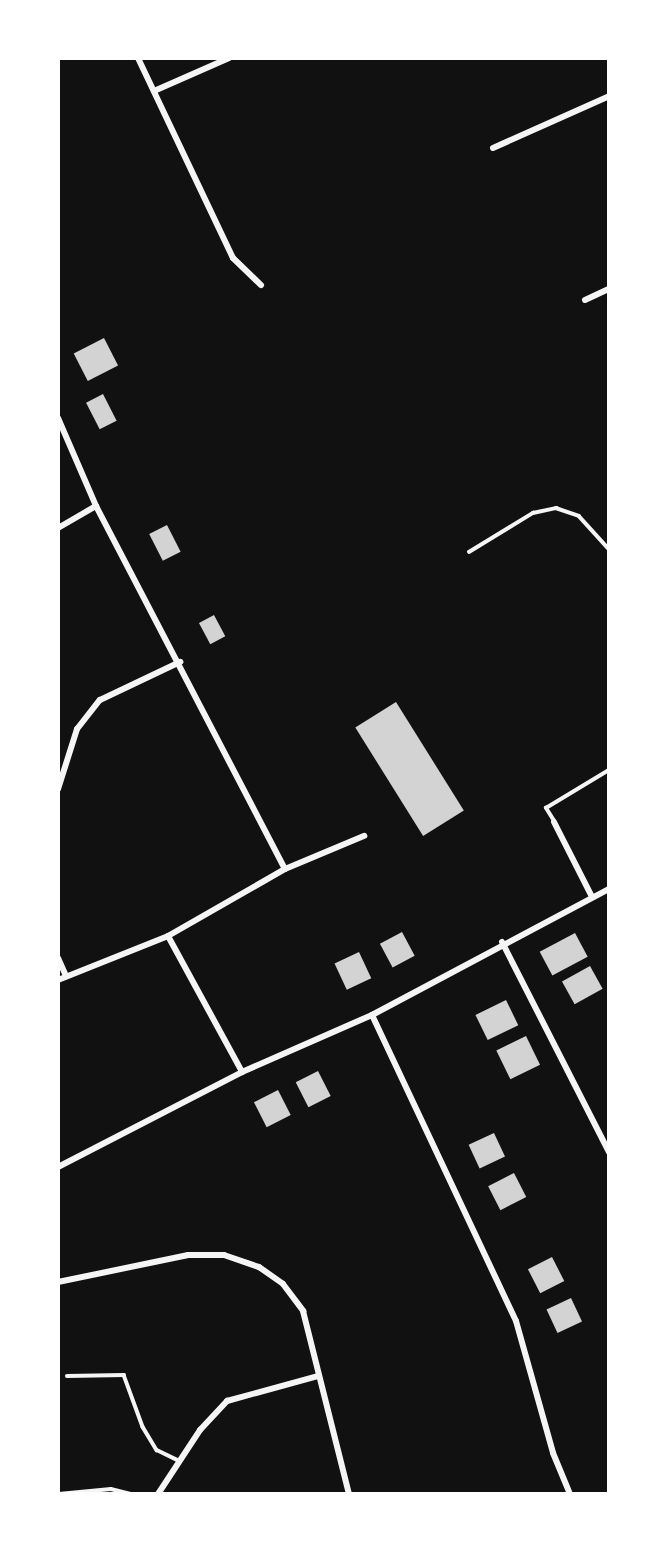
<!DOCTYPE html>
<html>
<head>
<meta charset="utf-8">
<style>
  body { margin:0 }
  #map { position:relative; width:667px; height:1552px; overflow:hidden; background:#111; font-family:"IBM Plex Sans",sans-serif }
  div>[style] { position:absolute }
  .building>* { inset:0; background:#d3d3d3; transform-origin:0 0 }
  .service>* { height:3.5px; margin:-1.75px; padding:0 1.75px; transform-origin:1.75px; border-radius:1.75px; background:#f5f5f5 }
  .minor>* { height:6px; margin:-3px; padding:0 3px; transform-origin:3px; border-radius:3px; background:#f5f5f5 }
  span { translate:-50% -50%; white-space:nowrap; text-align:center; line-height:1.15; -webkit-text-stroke:5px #fff; paint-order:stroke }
  .frame { position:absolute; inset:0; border:60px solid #fff; pointer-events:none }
</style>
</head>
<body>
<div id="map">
  <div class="building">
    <i style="left:104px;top:338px;width:31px;height:34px;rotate:63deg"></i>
    <i style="left:103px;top:394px;width:30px;height:19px;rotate:63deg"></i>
    <i style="left:167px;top:525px;width:30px;height:20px;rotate:63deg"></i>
    <i style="left:214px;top:615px;width:24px;height:17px;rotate:62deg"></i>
    <i style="left:396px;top:702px;width:128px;height:48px;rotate:58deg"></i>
    <i style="left:402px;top:932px;width:27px;height:25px;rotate:62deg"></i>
    <i style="left:575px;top:933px;width:27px;height:40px;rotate:62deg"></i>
    <i style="left:359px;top:952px;width:29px;height:27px;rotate:65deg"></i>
    <i style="left:590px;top:966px;width:26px;height:32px;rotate:61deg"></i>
    <i style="left:506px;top:1000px;width:28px;height:34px;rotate:64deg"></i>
    <i style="left:526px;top:1036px;width:32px;height:33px;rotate:64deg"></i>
    <i style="left:318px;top:1071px;width:28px;height:25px;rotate:63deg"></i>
    <i style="left:278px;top:1090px;width:28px;height:27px;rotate:63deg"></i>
    <i style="left:494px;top:1133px;width:26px;height:28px;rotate:65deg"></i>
    <i style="left:514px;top:1173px;width:27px;height:29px;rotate:63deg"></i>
    <i style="left:552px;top:1257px;width:27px;height:27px;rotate:63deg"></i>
    <i style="left:571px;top:1298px;width:26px;height:27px;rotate:65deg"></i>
  </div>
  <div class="service">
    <i style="left:469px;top:552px;width:75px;rotate:-31.4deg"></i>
    <i style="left:533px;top:513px;width:24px;rotate:-12deg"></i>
    <i style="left:556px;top:508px;width:24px;rotate:19deg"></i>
    <i style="left:579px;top:516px;width:45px;rotate:47.7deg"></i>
    <i style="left:554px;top:821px;width:15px;rotate:-122deg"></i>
    <i style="left:546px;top:808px;width:74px;rotate:-31.1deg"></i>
    <i style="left:67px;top:1376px;width:57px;rotate:-1deg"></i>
    <i style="left:124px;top:1375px;width:55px;rotate:69.9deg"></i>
    <i style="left:143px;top:1427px;width:27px;rotate:59deg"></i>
    <i style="left:157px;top:1450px;width:25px;rotate:26deg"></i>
    <i style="left:59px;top:1494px;width:52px;rotate:-5.5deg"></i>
    <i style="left:111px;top:1489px;width:21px;rotate:14deg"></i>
  </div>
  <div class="minor">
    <i style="left:138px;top:58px;width:221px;rotate:64.6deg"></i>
    <i style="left:233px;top:258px;width:39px;rotate:44deg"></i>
    <i style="left:154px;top:91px;width:82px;rotate:-23.7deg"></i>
    <i style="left:493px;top:148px;width:127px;rotate:-24.1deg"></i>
    <i style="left:585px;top:300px;width:26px;rotate:-25deg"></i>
    <i style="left:58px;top:418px;width:96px;rotate:66.6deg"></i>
    <i style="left:96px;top:506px;width:409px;rotate:62.5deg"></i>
    <i style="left:58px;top:528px;width:44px;rotate:-30.1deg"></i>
    <i style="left:58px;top:789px;width:63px;rotate:-72.4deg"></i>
    <i style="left:77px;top:729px;width:37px;rotate:-52deg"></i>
    <i style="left:100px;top:700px;width:89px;rotate:-25.4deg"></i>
    <i style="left:554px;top:822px;width:84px;rotate:63.1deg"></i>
    <i style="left:168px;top:936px;width:155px;rotate:61.4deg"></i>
    <i style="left:502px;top:942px;width:236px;rotate:63deg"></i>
    <i style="left:58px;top:958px;width:20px;rotate:66deg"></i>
    <i style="left:58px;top:980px;width:118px;rotate:-21.8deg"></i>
    <i style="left:168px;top:936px;width:135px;rotate:-29.8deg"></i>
    <i style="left:285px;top:869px;width:86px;rotate:-22.7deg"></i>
    <i style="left:372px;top:1015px;width:338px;rotate:64.8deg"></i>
    <i style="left:516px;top:1321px;width:137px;rotate:74.3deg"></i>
    <i style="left:553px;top:1453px;width:44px;rotate:67.5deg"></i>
    <i style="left:58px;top:1167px;width:207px;rotate:-27.3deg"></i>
    <i style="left:242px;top:1072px;width:142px;rotate:-23.7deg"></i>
    <i style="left:372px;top:1015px;width:268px;rotate:-28deg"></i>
    <i style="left:58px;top:1282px;width:133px;rotate:-11.7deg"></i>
    <i style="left:188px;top:1255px;width:36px"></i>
    <i style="left:224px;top:1255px;width:37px;rotate:19deg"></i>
    <i style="left:259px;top:1267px;width:29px;rotate:35deg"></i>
    <i style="left:283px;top:1284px;width:34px;rotate:53deg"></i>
    <i style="left:303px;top:1311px;width:189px;rotate:75.9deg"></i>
    <i style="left:158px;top:1494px;width:77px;rotate:-56.7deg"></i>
    <i style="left:200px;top:1430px;width:40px;rotate:-47deg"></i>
    <i style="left:227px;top:1401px;width:94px;rotate:-15.4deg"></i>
  </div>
  <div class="frame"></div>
</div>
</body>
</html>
